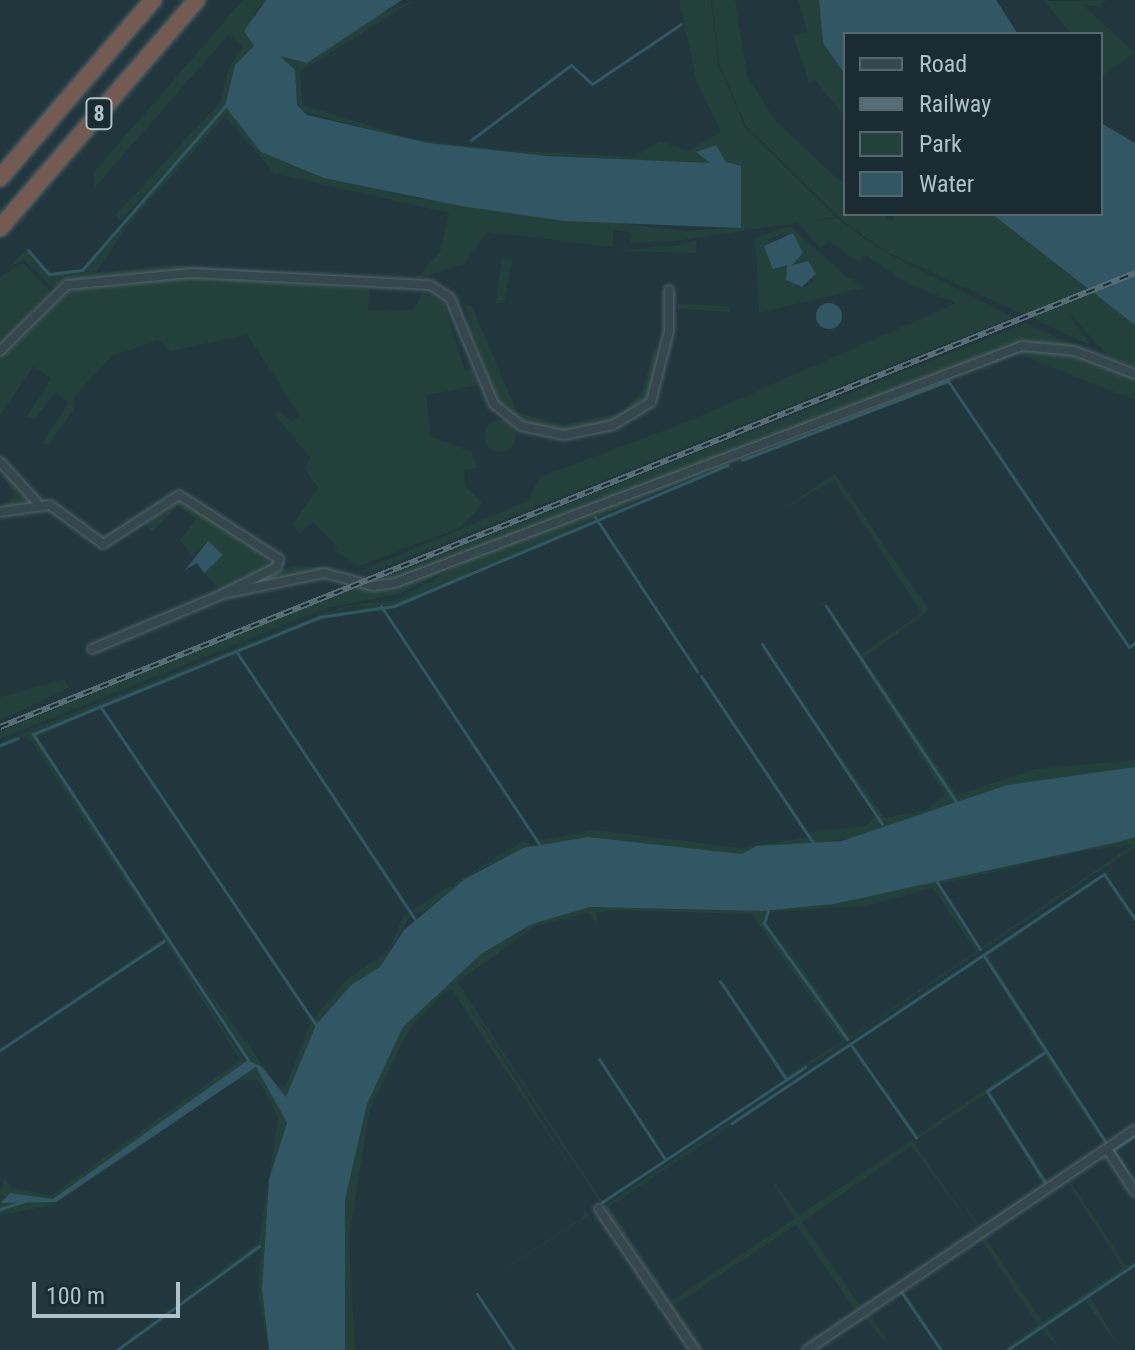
<!DOCTYPE html>
<html>
<head>
<meta charset="utf-8">
<style>
  body { margin:0 }
  #map { position:relative; width:1135px; height:1350px; overflow:hidden; background:#21363d; font-family:"Roboto Condensed",sans-serif }
  div>[style] { position:absolute }
  .green>* { inset:0; background:#24403a }
  .round { border-radius:50% }
  .water>* { inset:0; background:#315764 }
  .stream>* { height:3px; margin:-1.5px; padding:0 1.5px; transform-origin:1.5px; border-radius:1.5px; background:#315764 }
  .roads { filter:drop-shadow(0 0 2px #53656b) drop-shadow(0 0 2px #53656b) }
  .street>* { height:8px; margin:-4px; padding:0 4px; transform-origin:4px; border-radius:4px; background:#35474d }
  .highway>* { height:16px; margin:-8px; padding:0 8px; transform-origin:8px; border-radius:8px; background:#745b51 }
  .rail>* { height:6px; margin-top:-3px; transform-origin:0; background:repeating-linear-gradient(90deg,#1a2c32 0 9px,#566d75 0 18px); box-sizing:border-box; border-block:2px solid #566d75 }
  span { translate:-50% -50%; white-space:nowrap; text-align:center; line-height:1.15; -webkit-text-stroke:6px #1a2c32; paint-order:stroke }
  .shield-label span { padding:2px 6px; background:#1a2c32; border:2px solid; border-radius:6px; -webkit-text-stroke-width:0 }
  .shield-label { font-size:22px; color:#b0c2c9; font-weight:700 }
  .legend { position:absolute; left:843px; top:32px; width:260px; height:184px; box-sizing:border-box; background:#1a2c32; border:2px solid #56686e; margin:0; padding:10px 14px; list-style:none; font-size:24px; color:#b0c2c9 }
  .legend li { display:flex; align-items:center; gap:16px; height:40px }
  .legend b { width:40px; border:2px solid #56686e }
  .scale { position:absolute; left:32px; top:1282px; width:148px; height:36px; box-sizing:border-box; border:4px solid #b0c2c9; border-top:0; padding-left:10px; font-size:24px; line-height:28px; white-space:nowrap; color:#b0c2c9; -webkit-text-stroke:6px #1a2c32; paint-order:stroke }
</style>
</head>
<body>
<div id="map">
  <div class="green">
    <i style="clip-path:polygon(243px 0,266px 0,254px 13px,255px 46px,235px 65px,233px 108px,262px 153px,406px 197px,685px 231px,741px 227px,741px 167px,726px 162px,716px 145px,713px 163px,686px 163px,502px 153px,404px 139px,299px 110px,293px 76px,278px 55px,328px 49px,365px 19px,415px 0,300px 72px,303px 105px,413px 139px,501px 150px,634px 157px,660px 141px,688px 151px,721px 132px,697px 83px,679px 0,711px 0,718px 64px,745px 127px,836px 217px,675px 241px,630px 243px,632px 233px,614px 230px,612px 247px,487px 232px,465px 263px,416px 279px,440px 252px,449px 213px,274px 173px,225px 116px,127px 226px,96px 273px,171px 265px,404px 279px,164px 271px,53px 288px,24px 260px,5px 271px,26px 250px,50px 275px,84px 271px,224px 110px,120px 221px,115px 215px,219px 104px,230px 65px,243px 47px,228px 35px,95px 187px,93px 173px)"></i>
    <i style="clip-path:polygon(712px 0,735px 0,747px 75px,774px 119px,845px 186px,845px 214px,882px 214px,891px 222px,897px 214px,992px 214px,1135px 325px,1135px 367px,1109px 357px,1068px 312px,1090px 345px,887px 252px,843px 221px,746px 126px,719px 64px)"></i>
    <i style="clip-path:polygon(798px 0,819px 0,823px 43px,845px 74px,845px 117px,815px 80px,809px 82px,793px 36px,807px 32px)"></i>
    <i style="clip-path:polygon(1106px 0,1100px 7px,1083px 5px,1135px 53px,1101px 76px,1101px 34px,1072px 34px,1044px 1px)"></i>
    <i style="clip-path:polygon(837px 218px,881px 250px,1013px 317px,375px 571px,356px 573px,527px 501px,540px 477px,687px 422px,956px 303px,905px 282px,866px 255px,858px 262px,829px 241px,820px 248px,797px 222px)"></i>
    <i style="clip-path:polygon(evenodd,790px 226px,847px 277px,866px 287px,759px 313px,755px 238px,790px 226px,784px 233px,803px 255px,791px 265px,805px 260px,814px 281px,807px 286px,798px 288px,787px 265px,778px 267px,768px 240px,784px 233px)"></i>
    <i style="clip-path:polygon(697px 239px,696px 253px,616px 251px,685px 244px)"></i>
    <i style="clip-path:polygon(502px 257px,513px 258px,504px 303px,496px 303px)"></i>
    <i style="clip-path:polygon(23px 263px,50px 291px,0 347px,0 277px)"></i>
    <i style="clip-path:polygon(189px 276px,369px 289px,368px 311px,414px 310px,422px 293px,443px 300px,465px 371px,473px 369px,479px 385px,426px 395px,431px 437px,472px 452px,477px 468px,464px 470px,466px 487px,482px 503px,477px 510px,459px 528px,359px 566px,334px 551px,338px 547px,313px 522px,298px 534px,293px 524px,318px 488px,305px 469px,310px 457px,274px 414px,280px 411px,291px 422px,300px 416px,247px 335px,170px 351px,158px 340px,112px 356px,74px 397px,73px 411px,48px 445px,42px 443px,69px 402px,55px 393px,34px 419px,27px 416px,51px 378px,34px 366px,0 415px,0 355px,65px 290px)"></i>
    <i style="clip-path:polygon(678px 304px,729px 306px,729px 312px,677px 309px)"></i>
    <i style="clip-path:polygon(465px 306px,472px 306px,517px 412px,562px 425px,622px 413px,643px 390px,653px 351px,662px 353px,649px 395px,622px 417px,596px 426px,559px 432px,521px 420px,495px 399px)"></i>
    <i style="clip-path:polygon(1026px 323px,1096px 356px,1019px 344px,389px 582px,372px 581px)"></i>
    <i style="clip-path:polygon(1018px 349px,1073px 354px,1135px 377px,1135px 400px,1018px 354px,739px 462px)"></i>
    <i class="round" style="left:484px;top:420px;width:32px;height:32px"></i>
    <i style="clip-path:polygon(725px 463px,730px 465px,736px 476px,726px 465px,707px 471px,394px 605px,350px 607px,329px 614px,375px 606px,381px 607px,383px 612px,356px 610px,312px 623px,34px 732px,246px 1063px,53px 1200px,0 1196px,4px 1178px,12px 1188px,50px 1196px,240px 1060px,166px 942px,0 1053px,164px 942px,0 1049px,164px 938px,34px 745px,26px 737px,0 742px,324px 613px,350px 605px,396px 600px,480px 553px)"></i>
    <i style="clip-path:polygon(0 466px,30px 499px,30px 501px,0 510px,14px 496px)"></i>
    <i style="clip-path:polygon(835px 474px,929px 610px,864px 658px,957px 795px,1035px 769px,1135px 760px,1135px 767px,1007px 785px,857px 837px,816px 844px,808px 832px,866px 826px,875px 816px,758px 641px,885px 818px,926px 810px,945px 794px,823px 604px,789px 622px,825px 602px,861px 654px,922px 613px,834px 480px,778px 512px)"></i>
    <i style="clip-path:polygon(181px 500px,265px 552px,271px 566px,221px 591px,204px 573px,223px 555px,208px 541px,192px 555px,180px 540px,196px 519px,177px 506px,152px 531px,145px 524px)"></i>
    <i style="clip-path:polygon(596px 519px,521px 553px,478px 568px,445px 587px,384px 611px,470px 569px)"></i>
    <i style="clip-path:polygon(460px 562px,400px 594px,326px 608px,0 739px,0 731px,363px 584px,390px 588px)"></i>
    <i style="clip-path:polygon(296px 566px,337px 568px,236px 591px,283px 570px)"></i>
    <i style="clip-path:polygon(64px 679px,69px 688px,0 720px,0 697px)"></i>
    <i style="clip-path:polygon(100px 707px,37px 738px,34px 734px,36px 733px)"></i>
    <i style="clip-path:polygon(595px 830px,740px 848px,808px 837px,812px 844px,742px 854px,588px 837px,543px 847px,539px 841px)"></i>
    <i style="clip-path:polygon(evenodd,1135px 837px,1135px 847px,602px 1205px,458px 988px,590px 1197px,452px 990px,445px 992px,410px 1028px,370px 1109px,349px 1237px,355px 1350px,345px 1350px,345px 1200px,367px 1104px,403px 1027px,481px 954px,532px 924px,590px 907px,763px 911px,834px 904px,1135px 837px,1134px 844px,978px 950px,937px 885px,1083px 851px,1134px 844px,1135px 837px,933px 888px,976px 951px,850px 1037px,767px 919px,845px 1039px,763px 923px,767px 912px,866px 906px,933px 888px,1135px 837px,609px 910px,751px 914px,843px 1041px,787px 1075px,721px 979px,787px 1079px,806px 1068px,603px 1203px,457px 982px,536px 926px,588px 913px,597px 925px,596px 912px,609px 910px)"></i>
    <i style="clip-path:polygon(522px 841px,541px 848px,523px 848px,473px 873px,431px 909px,411px 914px,380px 967px,351px 985px,317px 1025px,312px 1020px,347px 979px,388px 951px,404px 915px)"></i>
    <i style="clip-path:polygon(1135px 852px,1106px 873px,1135px 923px,1103px 877px,988px 956px,1107px 1142px,1130px 1132px,1098px 1152px,1103px 1143px,1044px 1055px,989px 1092px,1047px 1180px,1094px 1155px,980px 1230px,935px 1164px,980px 1227px,1043px 1184px,986px 1094px,918px 1138px,853px 1045px,918px 1135px,1042px 1051px,983px 957px,1038px 1040px,985px 956px,1010px 937px,609px 1207px,671px 1301px,794px 1219px,770px 1177px,799px 1215px,912px 1140px,973px 1228px,911px 1146px,802px 1222px,860px 1306px,975px 1234px,794px 1350px,855px 1310px,796px 1225px,675px 1305px,705px 1350px,699px 1350px,605px 1206px)"></i>
    <i style="clip-path:polygon(187px 961px,278px 1086px,286px 1085px,311px 1021px,316px 1026px,286px 1097px,248px 1058px)"></i>
    <i style="clip-path:polygon(250px 1068px,259px 1070px,287px 1123px,269px 1179px,262px 1290px,269px 1350px,258px 1294px,261px 1249px,118px 1350px,258px 1246px,112px 1350px,259px 1242px,278px 1117px,258px 1080px,237px 1080px,54px 1205px,0 1215px,0 1203px,56px 1202px)"></i>
    <i style="clip-path:polygon(1104px 1155px,1070px 1181px,1126px 1266px,1135px 1261px,1090px 1297px,1122px 1350px,1085px 1301px,1046px 1327px,1061px 1350px,1042px 1330px,1003px 1350px,1038px 1325px,981px 1239px,960px 1251px,1009px 1216px,985px 1238px,1043px 1322px,1123px 1268px,1068px 1183px,1014px 1213px)"></i>
    <i style="clip-path:polygon(585px 1210px,589px 1215px,379px 1350px,582px 1218px)"></i>
    <i style="clip-path:polygon(953px 1253px,904px 1290px,944px 1350px,900px 1290px,869px 1313px,893px 1350px,864px 1317px,809px 1350px)"></i>
  </div>
  <div class="water">
    <i style="clip-path:polygon(266px 0,402px 0,307px 63px,280px 56px,295px 70px,297px 105px,307px 115px,428px 143px,548px 156px,710px 163px,696px 152px,716px 145px,726px 162px,741px 166px,741px 228px,564px 221px,461px 206px,324px 178px,261px 152px,225px 106px,235px 65px,254px 46px,244px 31px)"></i>
    <i style="clip-path:polygon(819px 0,996px 0,1018px 34px,845px 34px,845px 74px,823px 43px)"></i>
    <i style="clip-path:polygon(1101px 123px,1135px 143px,1135px 325px,992px 214px,1101px 214px)"></i>
    <i style="clip-path:polygon(793px 233px,803px 253px,792px 265px,808px 261px,816px 274px,802px 287px,786px 280px,787px 265px,773px 269px,764px 246px)"></i>
    <i class="round" style="left:816px;top:303px;width:26px;height:26px"></i>
    <i style="clip-path:polygon(208px 541px,223px 555px,204px 573px,197px 563px,185px 570px)"></i>
    <i style="clip-path:polygon(1135px 767px,1135px 837px,1118px 842px,834px 904px,763px 911px,590px 907px,532px 924px,481px 954px,403px 1027px,367px 1104px,345px 1200px,345px 1350px,269px 1350px,262px 1290px,269px 1179px,287px 1123px,256px 1067px,56px 1202px,0 1203px,10px 1193px,53px 1199px,248px 1060px,262px 1067px,286px 1097px,316px 1025px,351px 985px,380px 967px,404px 930px,465px 879px,523px 848px,588px 837px,742px 854px,757px 846px,842px 841px,1007px 785px)"></i>
  </div>
  <div class="stream">
    <i style="left:471px;top:140px;width:125px;rotate:-36.9deg"></i>
    <i style="left:571px;top:65px;width:28px;rotate:42deg"></i>
    <i style="left:592px;top:84px;width:107px;rotate:-34deg"></i>
    <i style="left:28px;top:250px;width:32px;rotate:49deg"></i>
    <i style="left:49px;top:274px;width:33px;rotate:-7deg"></i>
    <i style="left:82px;top:270px;width:218px;rotate:-48.9deg"></i>
    <i style="left:742px;top:460px;width:221px;rotate:-21deg"></i>
    <i style="left:948px;top:381px;width:322px;rotate:55.8deg"></i>
    <i style="left:1129px;top:647px;width:7px;rotate:-34deg"></i>
    <i style="left:595px;top:517px;width:185px;rotate:56.5deg"></i>
    <i style="left:381px;top:606px;width:291px;rotate:56.4deg"></i>
    <i style="left:826px;top:606px;width:237px;rotate:56.4deg"></i>
    <i style="left:762px;top:644px;width:216px;rotate:56.3deg"></i>
    <i style="left:236px;top:651px;width:322px;rotate:56.3deg"></i>
    <i style="left:701px;top:676px;width:202px;rotate:56.1deg"></i>
    <i style="left:100px;top:706px;width:385px;rotate:55.9deg"></i>
    <i style="left:0;top:745px;width:19px;rotate:-21deg"></i>
    <i style="left:937px;top:882px;width:80px;rotate:57.3deg"></i>
    <i style="left:768px;top:911px;width:13px;rotate:108deg"></i>
    <i style="left:764px;top:923px;width:143px;rotate:54.4deg"></i>
    <i style="left:984px;top:956px;width:225px;rotate:56.8deg"></i>
    <i style="left:720px;top:981px;width:118px;rotate:56deg"></i>
    <i style="left:851px;top:1045px;width:113px;rotate:54.8deg"></i>
    <i style="left:0;top:1050px;width:197px;rotate:-33.6deg"></i>
    <i style="left:1045px;top:1052px;width:70px;rotate:146.1deg"></i>
    <i style="left:987px;top:1091px;width:110px;rotate:57.6deg"></i>
    <i style="left:599px;top:1059px;width:120px;rotate:56.6deg"></i>
    <i style="left:248px;top:1060px;width:391px;rotate:-123.4deg"></i>
    <i style="left:33px;top:734px;width:309px;rotate:-22.2deg"></i>
    <i style="left:319px;top:617px;width:76px;rotate:-8.3deg"></i>
    <i style="left:394px;top:606px;width:362px;rotate:-22.9deg"></i>
    <i style="left:732px;top:1123px;width:448px;rotate:-33.8deg"></i>
    <i style="left:1104px;top:874px;width:55px;rotate:55.4deg"></i>
    <i style="left:1127px;top:1172px;width:26px;rotate:-122deg"></i>
    <i style="left:1113px;top:1150px;width:27px;rotate:-34deg"></i>
    <i style="left:602px;top:1202px;width:244px;rotate:-33.6deg"></i>
    <i style="left:0;top:1209px;width:32px;rotate:-18deg"></i>
    <i style="left:900px;top:1290px;width:73px;rotate:55.7deg"></i>
    <i style="left:477px;top:1294px;width:67px;rotate:56.5deg"></i>
    <i style="left:117px;top:1350px;width:176px;rotate:-36.2deg"></i>
    <i style="left:1007px;top:1350px;width:154px;rotate:-33.9deg"></i>
  </div>
  <div class="roads">
    <div class="street">
      <i style="left:0;top:351px;width:94px;rotate:-44.6deg"></i>
      <i style="left:67px;top:285px;width:125px;rotate:-5.5deg"></i>
      <i style="left:191px;top:273px;width:239px;rotate:2.9deg"></i>
      <i style="left:430px;top:285px;width:24px;rotate:33deg"></i>
      <i style="left:450px;top:298px;width:115px;rotate:67.5deg"></i>
      <i style="left:494px;top:404px;width:35px;rotate:39deg"></i>
      <i style="left:521px;top:426px;width:44px;rotate:11.8deg"></i>
      <i style="left:564px;top:435px;width:50px;rotate:-11.5deg"></i>
      <i style="left:613px;top:425px;width:44px;rotate:-31.2deg"></i>
      <i style="left:651px;top:402px;width:73px;rotate:-75.8deg"></i>
      <i style="left:669px;top:331px;width:41px;rotate:-90deg"></i>
      <i style="left:0;top:462px;width:54px;rotate:47.2deg"></i>
      <i style="left:0;top:512px;width:50px;rotate:-8deg"></i>
      <i style="left:50px;top:505px;width:66px;rotate:36.3deg"></i>
      <i style="left:103px;top:544px;width:90px;rotate:-32.8deg"></i>
      <i style="left:179px;top:495px;width:119px;rotate:32.6deg"></i>
      <i style="left:279px;top:559px;width:8px;rotate:104deg"></i>
      <i style="left:277px;top:567px;width:60px;rotate:153.4deg"></i>
      <i style="left:223px;top:594px;width:142px;rotate:157.2deg"></i>
      <i style="left:223px;top:594px;width:103px;rotate:-11.7deg"></i>
      <i style="left:324px;top:573px;width:51px;rotate:14.9deg"></i>
      <i style="left:373px;top:586px;width:22px;rotate:-8deg"></i>
      <i style="left:395px;top:583px;width:670px;rotate:-20.71deg"></i>
      <i style="left:1022px;top:346px;width:53px;rotate:5.4deg"></i>
      <i style="left:1075px;top:351px;width:64px;rotate:21deg"></i>
      <i style="left:1107px;top:1149px;width:51px;rotate:56.9deg"></i>
      <i style="left:599px;top:1209px;width:171px;rotate:55.8deg"></i>
      <i style="left:807px;top:1350px;width:395px;rotate:-33.9deg"></i>
    </div>
    <div class="highway">
      <i style="left:0;top:178px;width:235px;rotate:-49.3deg"></i>
      <i style="left:0;top:228px;width:301px;rotate:-49.2deg"></i>
    </div>
  </div>
  <div class="rail">
    <i style="left:0;top:727px;width:1222px;rotate:-21.8deg"></i>
  </div>
  <div class="shield-label">
    <span style="left:99px;top:114px">8</span>
  </div>
  <ul class="legend">
  <li><b style="height:10px;background:#35474d"></b>Road</li>
  <li><b style="height:10px;background:#566d75"></b>Railway</li>
  <li><b style="height:22px;background:#24403a"></b>Park</li>
  <li><b style="height:22px;background:#315764"></b>Water</li>
  </ul>
  <div class="scale">100 m</div>
</div>
</body>
</html>
